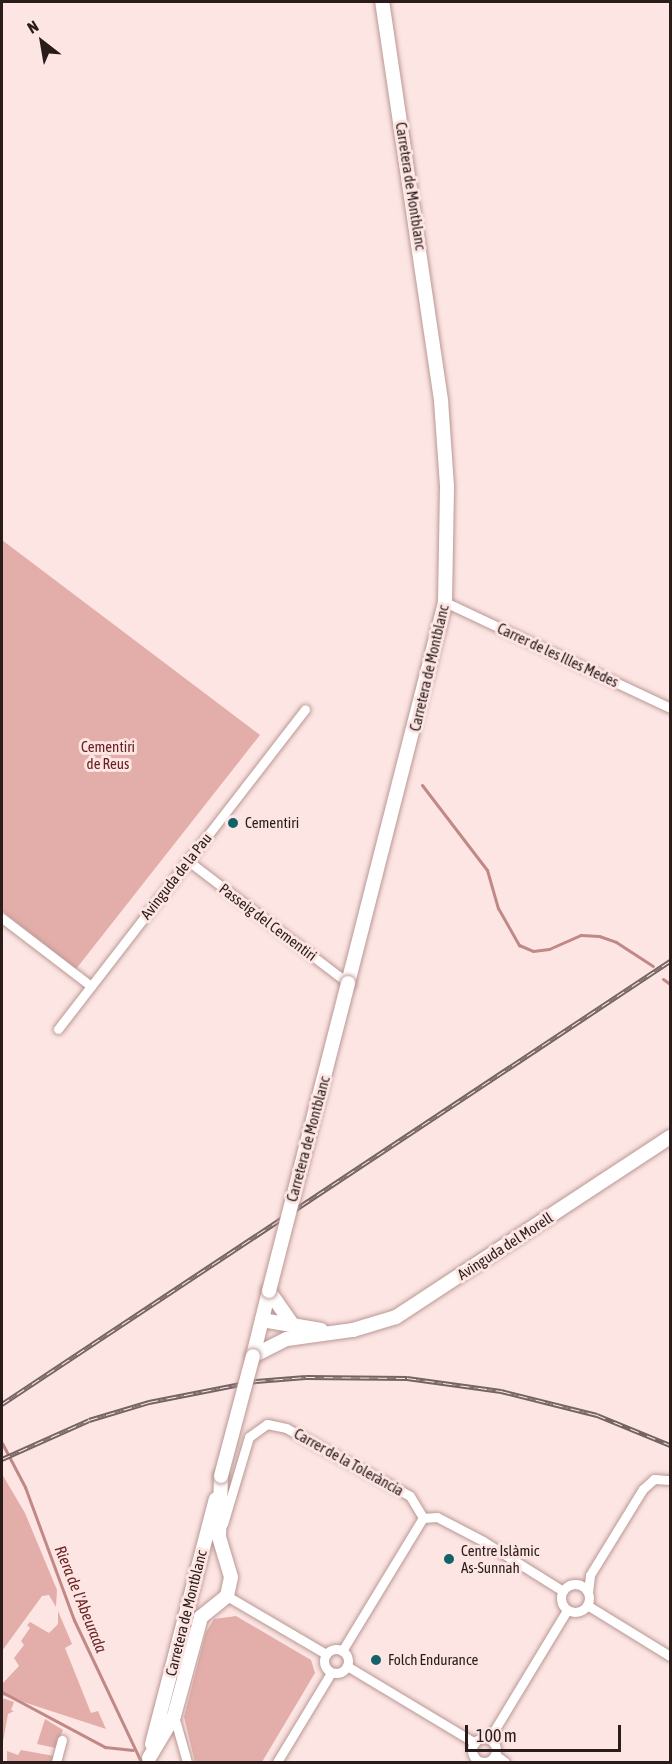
<!DOCTYPE html>
<html>
<head>
<meta charset="utf-8">
<style>
  body { margin:0 }
  #map { position:relative; width:672px; height:1764px; overflow:hidden; background:#fce5e3; font-family:"Asap Condensed",sans-serif }
  div>[style] { position:absolute }
  .green>* { inset:0; background:#e3aea9 }
  .stream>* { height:3px; margin:-1.5px; padding:0 1.5px; transform-origin:1.5px; border-radius:1.5px; background:#c18985 }
  .roads { filter:drop-shadow(0 0 2px #ba9794) drop-shadow(0 0 2px #ba9794) }
  .street>* { height:9px; margin:-4.5px; padding:0 4.5px; transform-origin:4.5px; border-radius:4.5px; background:#fff }
  .street>.ring { margin:-4.5px; padding:0; box-sizing:content-box; background:none; border:9px solid #fff; border-radius:50% }
  .secondary>* { height:14px; margin:-7px; padding:0 7px; transform-origin:7px; border-radius:7px; background:#fff }
  .rail>* { height:5px; margin-top:-2.5px; transform-origin:0; background:repeating-linear-gradient(90deg,#fce5e3 0 9px,#746462 0 18px); box-sizing:border-box; border-block:2px solid #746462 }
  .bridges { filter:drop-shadow(0 0 2px #ba9794) drop-shadow(0 0 2px #ba9794) }
  .secondary-bridge>* { height:14px; margin:-7px; padding:0 7px; transform-origin:7px; border-radius:7px; background:#fff }
  .dots>* { width:16px; height:16px; translate:-50% -50%; box-sizing:border-box; border:3px solid #fce5e3; border-radius:50% }
  span { translate:-50% -50%; white-space:nowrap; text-align:center; line-height:1.15; -webkit-text-stroke:6px #fce5e3; paint-order:stroke }
  .street-label { font-size:15px; color:#291c1b }
  .park-label { font-size:15px; color:#672221 }
  .poi-label { font-size:15px; color:#291c1b }
  .left { translate:0 -50%; text-align:left }
  .water-label { font-size:16px; color:#6b2625; font-style:italic }
  .frame { position:absolute; inset:0; border:3px solid #291c1b; pointer-events:none }
  .north { position:absolute; left:12px; top:12px; width:60px; height:60px; -webkit-text-stroke:4px #fce5e3; paint-order:stroke; rotate:329deg; font-size:16px; font-weight:700; line-height:24px; text-align:center; color:#291c1b }
  .north::after { content:''; display:block; margin:auto; width:21px; height:27px; background:#291c1b; clip-path:polygon(50% 0,100% 100%,50% 72%,0 100%) }
  .scale { position:absolute; left:465px; top:1725px; width:156px; height:27px; box-sizing:border-box; border:3px solid #291c1b; border-top:0; padding-left:8px; font-size:18px; line-height:21px; white-space:nowrap; color:#291c1b; -webkit-text-stroke:4px #fce5e3; paint-order:stroke }
</style>
</head>
<body>
<div id="map">
  <div class="green">
    <i style="clip-path:polygon(2px 540px,260px 735px,76px 969px,2px 911px)"></i>
    <i style="clip-path:polygon(2px 1474px,25px 1513px,57px 1590px,56px 1607px,49px 1595px,42px 1596px,2px 1651px)"></i>
    <i style="clip-path:polygon(58px 1611px,72px 1644px,65px 1648px,91px 1713px,98px 1711px,106px 1729px,2px 1695px,2px 1684px,19px 1666px,14px 1658px,24px 1645px,21px 1641px,30px 1628px,27px 1625px,30px 1622px,49px 1633px,58px 1624px)"></i>
    <i style="clip-path:polygon(236px 1616px,311px 1660px,315px 1673px,262px 1762px,195px 1762px,184px 1717px,206px 1632px,214px 1619px)"></i>
    <i style="clip-path:polygon(2px 1698px,14px 1702px,11px 1710px,14px 1711px,8px 1714px,2px 1747px)"></i>
    <i style="clip-path:polygon(45px 1719px,63px 1730px,56px 1748px,37px 1744px)"></i>
    <i style="clip-path:polygon(21px 1750px,54px 1756px,52px 1762px,7px 1762px,7px 1751px,18px 1755px)"></i>
  </div>
  <div class="stream">
    <i style="left:422px;top:785px;width:107px;rotate:52.6deg"></i>
    <i style="left:487px;top:870px;width:40px;rotate:74deg"></i>
    <i style="left:498px;top:908px;width:43px;rotate:60.4deg"></i>
    <i style="left:519px;top:945px;width:15px;rotate:23deg"></i>
    <i style="left:533px;top:951px;width:16px;rotate:-7deg"></i>
    <i style="left:549px;top:949px;width:35px;rotate:-24deg"></i>
    <i style="left:581px;top:935px;width:18px;rotate:3deg"></i>
    <i style="left:599px;top:936px;width:18px;rotate:19deg"></i>
    <i style="left:616px;top:942px;width:44px;rotate:33deg"></i>
    <i style="left:663px;top:979px;width:9px;rotate:36deg"></i>
    <i style="left:2px;top:1443px;width:50px;rotate:62.4deg"></i>
    <i style="left:25px;top:1487px;width:142px;rotate:69.8deg"></i>
    <i style="left:74px;top:1620px;width:157px;rotate:64.7deg"></i>
    <i style="left:2px;top:1692px;width:117px;rotate:28.1deg"></i>
    <i style="left:105px;top:1747px;width:28px;rotate:6deg"></i>
  </div>
  <div class="roads">
    <div class="street">
      <i style="left:445px;top:602px;width:249px;rotate:25.2deg"></i>
      <i style="left:187px;top:860px;width:203px;rotate:37.4deg"></i>
      <i style="left:2px;top:918px;width:112px;rotate:37.4deg"></i>
      <i style="left:58px;top:1029px;width:404px;rotate:-52.3deg"></i>
      <i style="left:423px;top:1518px;width:14px;rotate:-4deg"></i>
      <i style="left:437px;top:1517px;width:52px;rotate:27.6deg"></i>
      <i style="left:483px;top:1541px;width:94px;rotate:32deg"></i>
      <i style="left:223px;top:1524px;width:91px;rotate:-73.4deg"></i>
      <i style="left:249px;top:1437px;width:22px;rotate:-36deg"></i>
      <i style="left:267px;top:1424px;width:19px;rotate:12deg"></i>
      <i style="left:286px;top:1428px;width:141px;rotate:28.7deg"></i>
      <i style="left:410px;top:1496px;width:26px;rotate:59deg"></i>
      <i class="ring" style="left:561px;top:1584px;width:19px;height:19px"></i>
      <i style="left:588px;top:1592px;width:17px;rotate:-83deg"></i>
      <i style="left:590px;top:1575px;width:101px;rotate:-58.4deg"></i>
      <i style="left:643px;top:1489px;width:15px;rotate:-42deg"></i>
      <i style="left:654px;top:1479px;width:16px;rotate:4deg"></i>
      <i style="left:227px;top:1596px;width:115px;rotate:30.4deg"></i>
      <i style="left:587px;top:1605px;width:97px;rotate:31.6deg"></i>
      <i class="ring" style="left:324px;top:1649px;width:15px;height:15px"></i>
      <i style="left:342px;top:1651px;width:156px;rotate:-58.7deg"></i>
      <i style="left:347px;top:1666px;width:149px;rotate:31deg"></i>
      <i style="left:174px;top:1716px;width:48px;rotate:74.2deg"></i>
      <i class="ring" style="left:472px;top:1738px;width:15px;height:15px"></i>
      <i style="left:489px;top:1739px;width:151px;rotate:-58.8deg"></i>
      <i style="left:495px;top:1755px;width:12px;rotate:35deg"></i>
      <i style="left:56px;top:1762px;width:23px;rotate:-75deg"></i>
      <i style="left:277px;top:1762px;width:104px;rotate:-58.8deg"></i>
    </div>
    <div class="secondary">
      <i style="left:348px;top:983px;width:393px;rotate:-75.7deg"></i>
      <i style="left:445px;top:602px;width:116px;rotate:-89deg"></i>
      <i style="left:447px;top:486px;width:86px;rotate:-94deg"></i>
      <i style="left:441px;top:400px;width:402px;rotate:-98.4deg"></i>
      <i style="left:269px;top:1291px;width:39px;rotate:55deg"></i>
      <i style="left:262px;top:1320px;width:60px;rotate:9.6deg"></i>
      <i style="left:253px;top:1356px;width:38px;rotate:-27deg"></i>
      <i style="left:287px;top:1339px;width:67px;rotate:-7.8deg"></i>
      <i style="left:353px;top:1330px;width:45px;rotate:-16.8deg"></i>
      <i style="left:396px;top:1317px;width:328px;rotate:-33.3deg"></i>
      <i style="left:253px;top:1356px;width:67px;rotate:-76.2deg"></i>
      <i style="left:152px;top:1744px;width:253px;rotate:-75.4deg"></i>
      <i style="left:149px;top:1758px;width:49px;rotate:-59.2deg"></i>
      <i style="left:174px;top:1716px;width:103px;rotate:-74.7deg"></i>
      <i style="left:201px;top:1617px;width:33px;rotate:-39deg"></i>
      <i style="left:227px;top:1596px;width:19px;rotate:-78deg"></i>
      <i style="left:231px;top:1577px;width:42px;rotate:-106.7deg"></i>
      <i style="left:219px;top:1537px;width:61px;rotate:-88.1deg"></i>
    </div>
  </div>
  <div class="rail">
    <i style="left:2px;top:1404px;width:802px;rotate:-33.55deg"></i>
    <i style="left:2px;top:1459px;width:95px;rotate:-24.1deg"></i>
    <i style="left:89px;top:1420px;width:63px;rotate:-16.7deg"></i>
    <i style="left:149px;top:1402px;width:109px;rotate:-11.1deg"></i>
    <i style="left:256px;top:1381px;width:50px;rotate:-4.6deg"></i>
    <i style="left:306px;top:1377px;width:101px;rotate:0.6deg"></i>
    <i style="left:407px;top:1378px;width:95px;rotate:7.9deg"></i>
    <i style="left:501px;top:1391px;width:99px;rotate:14deg"></i>
    <i style="left:597px;top:1415px;width:79px;rotate:22.3deg"></i>
  </div>
  <div class="bridges">
    <div class="secondary-bridge">
      <i style="left:269px;top:1291px;width:318px;rotate:-75.6deg"></i>
      <i style="left:221px;top:1476px;width:124px;rotate:-75.1deg"></i>
    </div>
  </div>
  <div class="dots">
    <i style="left:233px;top:823px;background:#13626a"></i>
    <i style="left:449px;top:1559px;background:#13626a"></i>
    <i style="left:376px;top:1660px;background:#13626a"></i>
  </div>
  <div class="street-label">
    <span style="left:411px;top:186px;rotate:81deg">Carretera de Montblanc</span>
    <span style="left:558px;top:655px;rotate:25deg">Carrer de les Illes Medes</span>
    <span style="left:429px;top:668px;rotate:-77deg">Carretera de Montblanc</span>
    <span style="left:176px;top:876px;rotate:-52deg">Avinguda de la Pau</span>
    <span style="left:268px;top:922px;rotate:37deg">Passeig del Cementiri</span>
    <span style="left:308px;top:1139px;rotate:-75deg">Carretera de Montblanc</span>
    <span style="left:505px;top:1246px;rotate:-33deg">Avinguda del Morell</span>
    <span style="left:349px;top:1462px;rotate:29deg">Carrer de la Tolerància</span>
    <span style="left:186px;top:1613px;rotate:-76deg">Carretera de Montblanc</span>
  </div>
  <div class="park-label">
    <span style="left:108px;top:755px">Cementiri<br>de Reus</span>
  </div>
  <div class="poi-label">
    <span class="left" style="left:245px;top:823px">Cementiri</span>
    <span class="left" style="left:461px;top:1559px">Centre Islàmic<br>As-Sunnah</span>
    <span class="left" style="left:388px;top:1660px">Folch Endurance</span>
  </div>
  <div class="water-label">
    <span style="left:81px;top:1599px;rotate:68deg">Riera de l'Abeurada</span>
  </div>
  <div class="frame"></div>
  <div class="north">N</div>
  <div class="scale">100 m</div>
</div>
</body>
</html>
